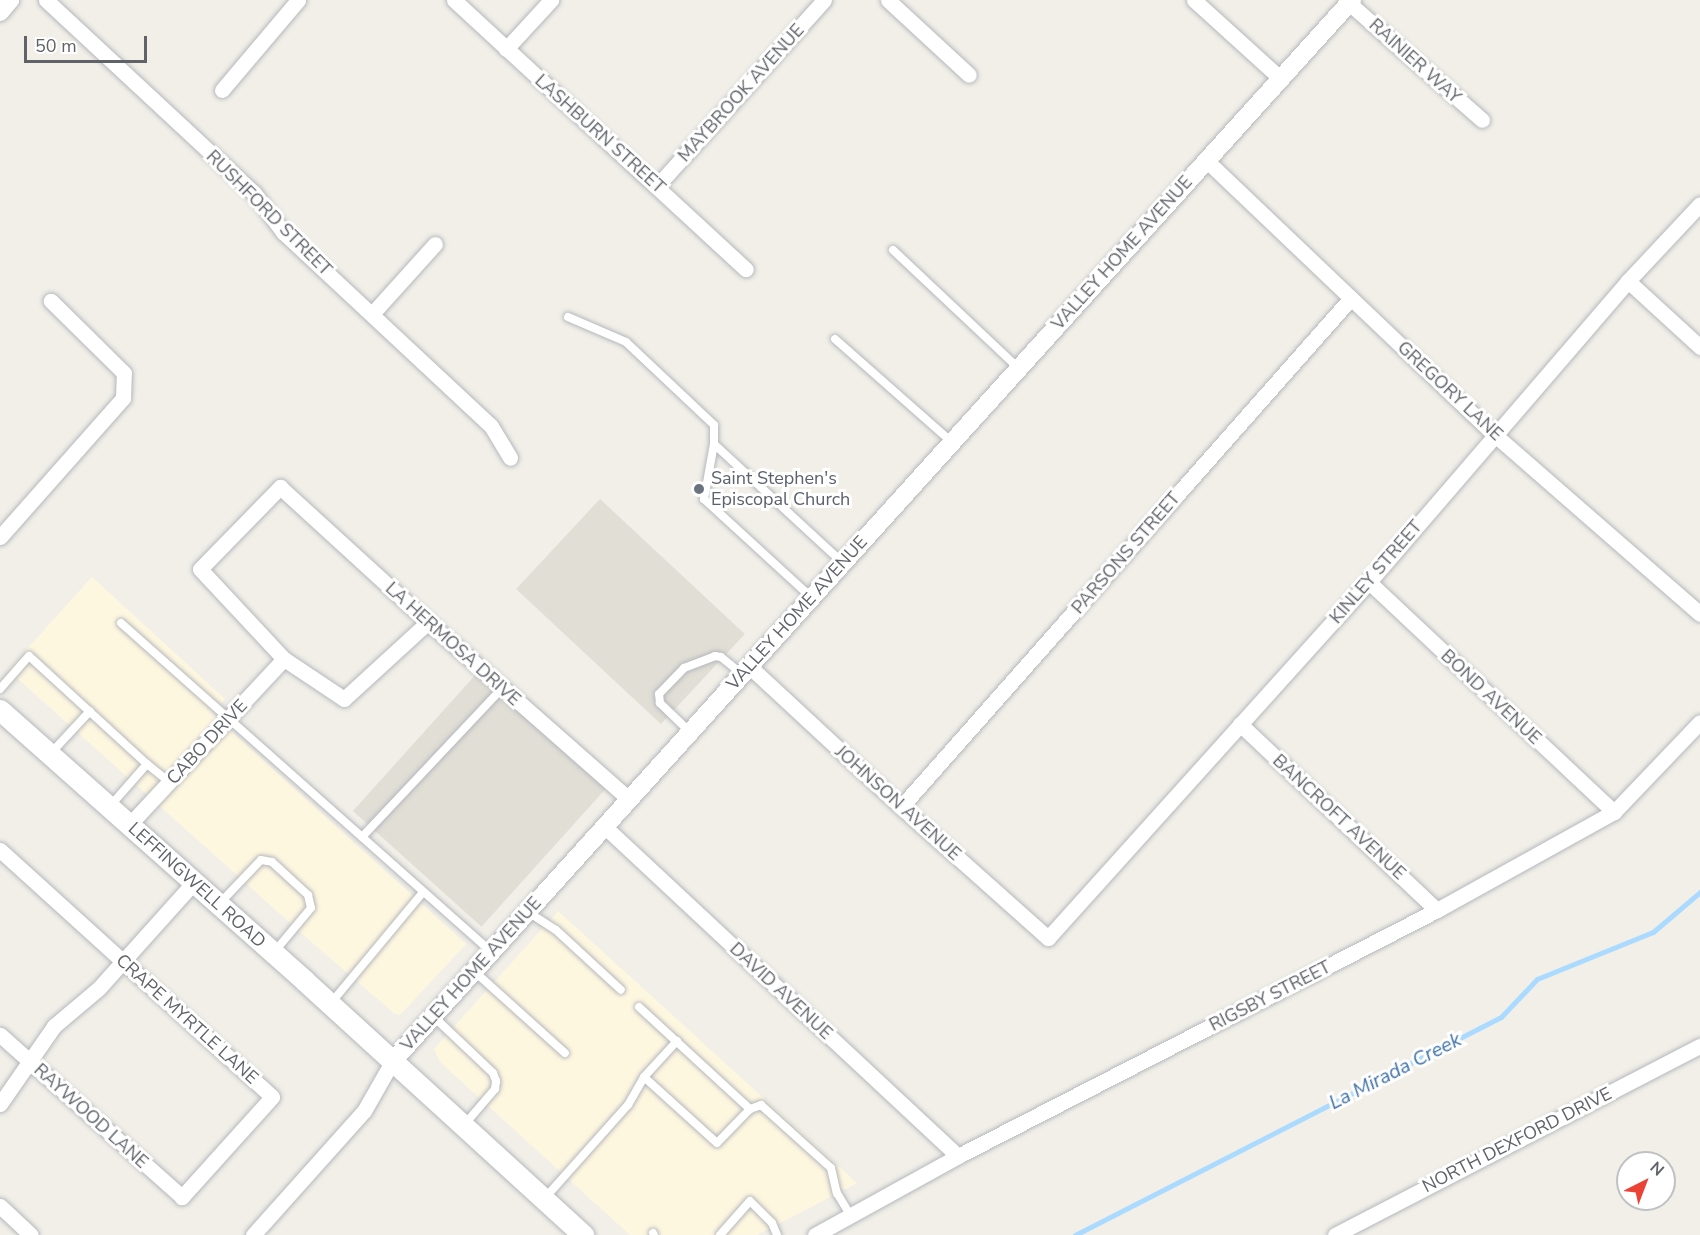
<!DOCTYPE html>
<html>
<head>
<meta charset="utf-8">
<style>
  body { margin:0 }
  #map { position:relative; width:1700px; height:1235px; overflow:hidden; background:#f1efe8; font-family:"Nunito Sans",sans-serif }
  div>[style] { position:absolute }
  .commercial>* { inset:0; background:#fef7e0 }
  .education>* { inset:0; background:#e1ded6; transform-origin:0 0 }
  .stream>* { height:5px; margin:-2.5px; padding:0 2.5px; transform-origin:2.5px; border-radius:2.5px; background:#aadaff }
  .roads { filter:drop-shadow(0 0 2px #b5b8bc) drop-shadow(0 0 2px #b5b8bc) }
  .service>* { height:8px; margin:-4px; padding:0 4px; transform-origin:4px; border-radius:4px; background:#fff }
  .minor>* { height:15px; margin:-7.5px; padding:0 7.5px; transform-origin:7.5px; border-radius:7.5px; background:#fff }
  .tertiary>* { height:18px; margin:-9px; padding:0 9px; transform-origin:9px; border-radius:9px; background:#fff }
  .secondary>* { height:21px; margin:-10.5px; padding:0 10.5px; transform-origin:10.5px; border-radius:10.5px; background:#fff }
  .dots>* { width:16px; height:16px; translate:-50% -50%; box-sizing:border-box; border:3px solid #fff; border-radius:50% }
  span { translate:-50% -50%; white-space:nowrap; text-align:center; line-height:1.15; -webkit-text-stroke:6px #fff; paint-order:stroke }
  .street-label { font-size:18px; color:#5f6368 }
  .worship-label { font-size:18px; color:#5b616d }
  .left { translate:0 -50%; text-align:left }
  .water-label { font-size:20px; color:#4174aa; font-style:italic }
  .north { position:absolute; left:1616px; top:1151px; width:60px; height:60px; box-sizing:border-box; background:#fff; border:2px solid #bfc1c3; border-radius:50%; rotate:42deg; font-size:16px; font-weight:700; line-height:24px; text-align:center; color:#5f6368 }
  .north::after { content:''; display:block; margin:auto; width:21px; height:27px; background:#ea4335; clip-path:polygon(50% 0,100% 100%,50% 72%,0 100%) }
  .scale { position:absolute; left:24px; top:36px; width:123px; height:27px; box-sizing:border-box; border:3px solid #5f6368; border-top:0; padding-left:8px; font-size:18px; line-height:21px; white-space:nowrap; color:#5f6368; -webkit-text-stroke:4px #fff; paint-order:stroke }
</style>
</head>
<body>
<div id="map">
  <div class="commercial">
    <i style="clip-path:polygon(92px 577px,225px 699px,212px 714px,466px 944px,400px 1015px,395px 1014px,308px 939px,8px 670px)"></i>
    <i style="clip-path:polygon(558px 911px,857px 1183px,757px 1235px,630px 1235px,440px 1062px,434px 1049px)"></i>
  </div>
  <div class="education">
    <i style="left:600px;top:499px;width:198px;height:123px;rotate:43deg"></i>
    <i style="left:478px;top:672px;width:173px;height:187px;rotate:42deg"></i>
  </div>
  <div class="stream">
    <i style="left:1075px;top:1235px;width:479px;rotate:-27.1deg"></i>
    <i style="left:1501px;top:1017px;width:52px;rotate:-46.5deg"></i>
    <i style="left:1537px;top:979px;width:125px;rotate:-22.1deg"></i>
    <i style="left:1653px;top:932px;width:62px;rotate:-40.4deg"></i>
  </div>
  <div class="roads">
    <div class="service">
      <i style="left:893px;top:250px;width:172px;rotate:43.3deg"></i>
      <i style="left:568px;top:317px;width:63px;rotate:23.3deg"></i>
      <i style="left:626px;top:342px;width:121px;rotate:43.3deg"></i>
      <i style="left:714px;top:425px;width:19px;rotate:90deg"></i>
      <i style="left:714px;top:444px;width:56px;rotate:100.3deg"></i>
      <i style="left:704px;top:499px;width:145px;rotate:42.5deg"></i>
      <i style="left:835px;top:339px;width:156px;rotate:41.4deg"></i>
      <i style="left:714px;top:444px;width:174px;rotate:42.7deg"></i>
      <i style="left:121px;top:623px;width:494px;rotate:41.6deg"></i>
      <i style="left:0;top:689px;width:44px;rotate:-48.7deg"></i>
      <i style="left:29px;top:656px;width:160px;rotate:42.5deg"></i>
      <i style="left:147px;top:764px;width:55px;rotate:131.3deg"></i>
      <i style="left:690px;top:732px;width:42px;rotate:-136deg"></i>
      <i style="left:660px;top:703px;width:9px;rotate:-96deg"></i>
      <i style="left:659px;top:694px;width:36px;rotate:-46deg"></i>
      <i style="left:684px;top:668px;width:33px;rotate:-21deg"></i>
      <i style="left:715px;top:656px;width:6px;rotate:9deg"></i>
      <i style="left:721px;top:657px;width:27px;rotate:39deg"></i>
      <i style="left:51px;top:753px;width:57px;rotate:-47.1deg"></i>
      <i style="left:147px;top:764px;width:28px;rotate:39deg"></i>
      <i style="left:362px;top:837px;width:194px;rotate:-46.7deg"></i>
      <i style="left:220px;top:903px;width:59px;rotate:-46.4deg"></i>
      <i style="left:261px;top:860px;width:11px;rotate:10deg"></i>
      <i style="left:272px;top:862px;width:49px;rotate:42.5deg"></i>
      <i style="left:308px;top:895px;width:13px;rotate:77deg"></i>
      <i style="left:311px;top:908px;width:56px;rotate:129.9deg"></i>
      <i style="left:528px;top:912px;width:33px;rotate:33deg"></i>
      <i style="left:556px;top:930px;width:88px;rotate:42.7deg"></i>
      <i style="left:475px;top:972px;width:121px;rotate:42deg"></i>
      <i style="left:331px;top:1003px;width:144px;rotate:-50.3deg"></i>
      <i style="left:639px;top:1007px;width:151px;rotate:42.6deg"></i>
      <i style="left:434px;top:1017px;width:81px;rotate:43.5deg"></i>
      <i style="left:493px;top:1073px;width:9px;rotate:69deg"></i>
      <i style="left:496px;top:1081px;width:8px;rotate:97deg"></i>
      <i style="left:495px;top:1089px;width:46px;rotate:130.6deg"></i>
      <i style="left:644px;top:1077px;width:98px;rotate:42.1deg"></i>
      <i style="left:717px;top:1143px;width:47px;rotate:-45.9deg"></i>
      <i style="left:750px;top:1109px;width:12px;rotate:-20deg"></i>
      <i style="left:761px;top:1105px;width:94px;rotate:42deg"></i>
      <i style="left:831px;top:1168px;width:26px;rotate:77deg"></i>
      <i style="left:837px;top:1193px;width:26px;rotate:59deg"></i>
      <i style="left:545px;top:1198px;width:125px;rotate:-48.3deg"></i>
      <i style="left:628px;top:1105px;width:32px;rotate:-60deg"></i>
      <i style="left:644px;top:1077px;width:49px;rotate:-47.5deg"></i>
      <i style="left:653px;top:1233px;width:2px;rotate:63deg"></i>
      <i style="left:720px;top:1235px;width:45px;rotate:-48.6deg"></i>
      <i style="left:750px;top:1201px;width:31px;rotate:45deg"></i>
      <i style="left:772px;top:1223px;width:13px;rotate:67deg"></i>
    </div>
    <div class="minor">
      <i style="left:46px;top:0;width:284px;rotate:42.9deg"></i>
      <i style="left:254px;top:193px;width:49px;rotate:53.4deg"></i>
      <i style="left:283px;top:232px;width:284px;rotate:43deg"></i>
      <i style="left:491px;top:426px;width:37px;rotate:59deg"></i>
      <i style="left:454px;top:0;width:397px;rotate:42.7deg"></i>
      <i style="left:888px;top:0;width:110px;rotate:42.8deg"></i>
      <i style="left:1194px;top:0;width:116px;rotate:42.2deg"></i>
      <i style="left:1349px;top:3px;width:177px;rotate:41.3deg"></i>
      <i style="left:506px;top:49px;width:67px;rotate:-47.4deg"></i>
      <i style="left:222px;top:90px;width:118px;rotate:-49.8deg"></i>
      <i style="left:1206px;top:160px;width:399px;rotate:43.6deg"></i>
      <i style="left:1495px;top:435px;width:272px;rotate:41.1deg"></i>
      <i style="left:657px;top:186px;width:250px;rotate:-48.1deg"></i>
      <i style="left:1628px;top:281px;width:98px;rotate:42.5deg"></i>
      <i style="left:372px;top:314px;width:94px;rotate:-48deg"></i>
      <i style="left:0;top:537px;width:186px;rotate:-48.5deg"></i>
      <i style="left:123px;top:398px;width:25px;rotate:-88deg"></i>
      <i style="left:124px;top:373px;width:103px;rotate:-135.4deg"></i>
      <i style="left:1369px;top:582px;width:336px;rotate:43.2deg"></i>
      <i style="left:428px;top:622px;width:114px;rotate:137.5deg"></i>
      <i style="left:344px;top:699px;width:72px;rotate:-146.3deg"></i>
      <i style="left:284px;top:659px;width:123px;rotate:-133deg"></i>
      <i style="left:200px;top:569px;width:115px;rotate:-45.7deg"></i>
      <i style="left:280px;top:487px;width:200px;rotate:42.4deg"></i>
      <i style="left:428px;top:622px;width:268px;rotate:41.4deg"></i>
      <i style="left:749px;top:666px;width:207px;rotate:42.8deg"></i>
      <i style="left:901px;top:807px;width:197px;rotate:41.7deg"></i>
      <i style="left:1048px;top:938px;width:479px;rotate:-48deg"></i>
      <i style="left:1369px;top:582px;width:397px;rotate:-49.3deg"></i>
      <i style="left:1628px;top:281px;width:105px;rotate:-46.9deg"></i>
      <i style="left:1240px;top:724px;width:271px;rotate:43.4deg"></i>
      <i style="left:901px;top:807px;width:679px;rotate:-48.52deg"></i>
      <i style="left:129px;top:825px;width:227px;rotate:-47deg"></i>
      <i style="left:604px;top:826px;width:484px;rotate:43deg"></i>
      <i style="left:0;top:850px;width:367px;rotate:42.2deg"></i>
      <i style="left:272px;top:1097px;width:135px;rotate:132deg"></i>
      <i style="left:182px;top:1197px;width:244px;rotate:-138.3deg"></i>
      <i style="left:0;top:1104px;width:95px;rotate:-55.3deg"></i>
      <i style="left:54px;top:1026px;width:59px;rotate:-40.2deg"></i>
      <i style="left:99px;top:988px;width:142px;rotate:-48.1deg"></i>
      <i style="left:0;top:1206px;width:42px;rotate:43.1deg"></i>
      <i style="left:253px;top:1235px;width:166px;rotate:-48.2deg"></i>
      <i style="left:364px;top:1111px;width:56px;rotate:-60.3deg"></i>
      <i style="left:815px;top:1235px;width:163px;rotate:-28.9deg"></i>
      <i style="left:958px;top:1156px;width:538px;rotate:-27.18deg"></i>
      <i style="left:1437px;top:910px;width:202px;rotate:-29deg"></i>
      <i style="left:1614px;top:812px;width:124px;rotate:-46.3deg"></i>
      <i style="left:1335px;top:1235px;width:411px;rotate:-27.4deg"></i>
    </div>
    <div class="tertiary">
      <i style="left:0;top:12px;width:16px;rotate:-50deg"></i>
      <i style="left:392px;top:1062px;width:1432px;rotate:-47.89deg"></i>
    </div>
    <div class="secondary">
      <i style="left:0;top:710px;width:408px;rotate:41.6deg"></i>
      <i style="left:305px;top:981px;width:377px;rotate:42.4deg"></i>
    </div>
  </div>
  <div class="dots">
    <i style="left:699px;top:489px;background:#6b7280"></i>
  </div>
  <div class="street-label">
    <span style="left:1415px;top:61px;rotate:42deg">RAINIER WAY</span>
    <span style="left:741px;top:93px;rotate:-48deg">MAYBROOK AVENUE</span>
    <span style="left:600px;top:134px;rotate:42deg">LASHBURN STREET</span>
    <span style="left:269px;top:213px;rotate:45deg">RUSHFORD STREET</span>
    <span style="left:1122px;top:253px;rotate:-48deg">VALLEY HOME AVENUE</span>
    <span style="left:1450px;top:391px;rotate:43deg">GREGORY LANE</span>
    <span style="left:1126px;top:553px;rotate:-49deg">PARSONS STREET</span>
    <span style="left:1376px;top:572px;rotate:-49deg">KINLEY STREET</span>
    <span style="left:797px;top:613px;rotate:-48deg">VALLEY HOME AVENUE</span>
    <span style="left:453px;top:644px;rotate:42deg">LA HERMOSA DRIVE</span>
    <span style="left:1491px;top:697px;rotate:43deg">BOND AVENUE</span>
    <span style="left:207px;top:742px;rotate:-47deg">CABO DRIVE</span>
    <span style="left:898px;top:803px;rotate:42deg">JOHNSON AVENUE</span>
    <span style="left:1339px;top:817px;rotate:43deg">BANCROFT AVENUE</span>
    <span style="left:197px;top:885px;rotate:42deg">LEFFINGWELL ROAD</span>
    <span style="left:471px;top:974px;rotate:-48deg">VALLEY HOME AVENUE</span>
    <span style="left:781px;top:991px;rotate:43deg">DAVID AVENUE</span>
    <span style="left:1270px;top:996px;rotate:-27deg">RIGSBY STREET</span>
    <span style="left:187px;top:1019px;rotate:42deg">CRAPE MYRTLE LANE</span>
    <span style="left:91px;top:1116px;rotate:42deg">RAYWOOD LANE</span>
    <span style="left:1517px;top:1140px;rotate:-27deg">NORTH DEXFORD DRIVE</span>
  </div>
  <div class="worship-label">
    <span class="left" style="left:711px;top:489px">Saint Stephen's<br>Episcopal Church</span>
  </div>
  <div class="water-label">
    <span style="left:1395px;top:1071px;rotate:-27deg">La Mirada Creek</span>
  </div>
  <div class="north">N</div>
  <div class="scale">50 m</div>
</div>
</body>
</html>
